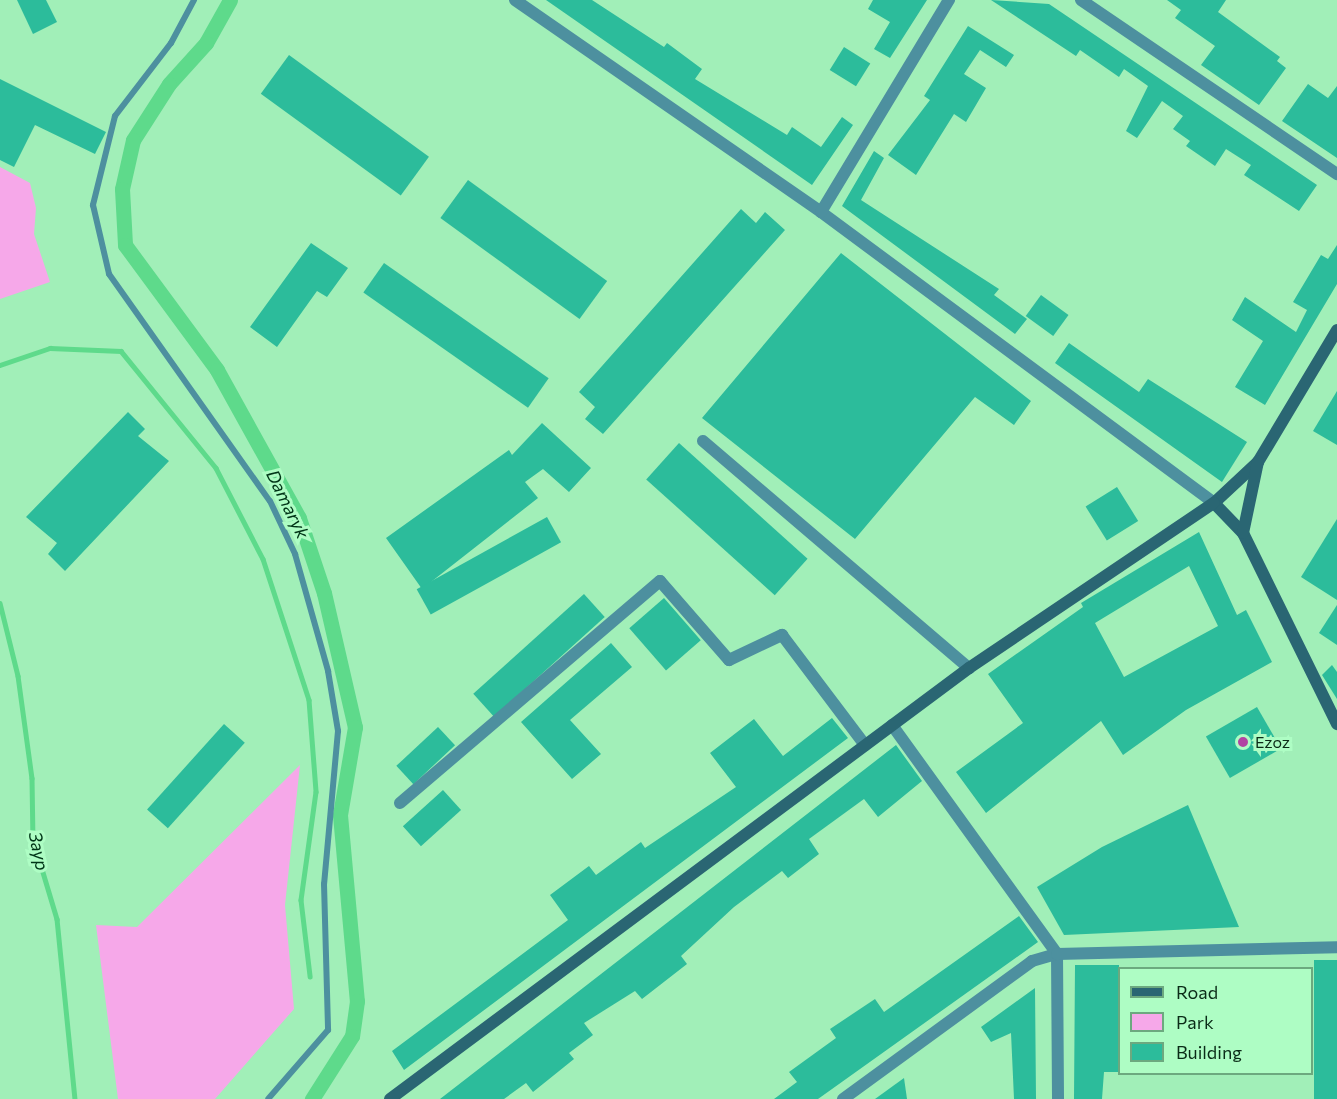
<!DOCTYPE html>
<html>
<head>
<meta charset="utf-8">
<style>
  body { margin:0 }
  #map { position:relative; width:1337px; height:1099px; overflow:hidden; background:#a1efb8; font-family:Commissioner,sans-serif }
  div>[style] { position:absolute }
  .green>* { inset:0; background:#f6a8e9 }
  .stream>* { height:4.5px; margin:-2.25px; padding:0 2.25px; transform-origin:2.25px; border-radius:2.25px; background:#5eda8b }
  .canal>* { height:15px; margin:-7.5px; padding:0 7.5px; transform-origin:7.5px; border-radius:7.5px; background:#5eda8b }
  .building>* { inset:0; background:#2cbc9b; transform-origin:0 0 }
  .service>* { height:6px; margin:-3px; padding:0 3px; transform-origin:3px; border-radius:3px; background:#4d909f }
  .minor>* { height:12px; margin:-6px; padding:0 6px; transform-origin:6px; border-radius:6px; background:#4d909f }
  .secondary>* { height:12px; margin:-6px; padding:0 6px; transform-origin:6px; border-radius:6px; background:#2a6673 }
  .dots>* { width:16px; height:16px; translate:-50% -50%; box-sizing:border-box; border:3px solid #aefdc4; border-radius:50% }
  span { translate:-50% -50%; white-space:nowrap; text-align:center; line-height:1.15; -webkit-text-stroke:6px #aefdc4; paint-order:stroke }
  .poi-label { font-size:16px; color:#0a2b17 }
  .left { translate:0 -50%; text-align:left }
  .water-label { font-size:18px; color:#003517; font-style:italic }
  .legend { position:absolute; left:1118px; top:967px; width:195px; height:108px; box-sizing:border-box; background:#aefdc4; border:2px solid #6ca97f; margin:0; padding:8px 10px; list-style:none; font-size:18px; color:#0a2b17 }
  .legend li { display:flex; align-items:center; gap:12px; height:30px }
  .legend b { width:30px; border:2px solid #6ca97f }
</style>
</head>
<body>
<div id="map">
  <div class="green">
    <i style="clip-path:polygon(0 167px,30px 183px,36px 208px,34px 234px,50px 282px,0 299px)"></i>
    <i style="clip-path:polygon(300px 765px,285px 905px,294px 1009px,215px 1099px,118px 1099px,96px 925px,137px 927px)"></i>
  </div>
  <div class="stream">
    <i style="left:0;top:365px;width:53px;rotate:-18.8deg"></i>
    <i style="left:50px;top:348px;width:71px;rotate:2.4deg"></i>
    <i style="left:121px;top:351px;width:151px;rotate:50.9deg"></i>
    <i style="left:216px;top:468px;width:102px;rotate:62.7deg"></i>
    <i style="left:263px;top:559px;width:148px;rotate:71.9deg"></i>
    <i style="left:309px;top:700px;width:92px;rotate:85.6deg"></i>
    <i style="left:316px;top:792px;width:109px;rotate:97.9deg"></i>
    <i style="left:301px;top:900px;width:77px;rotate:83.2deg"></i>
    <i style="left:0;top:603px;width:75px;rotate:76.1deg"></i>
    <i style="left:18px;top:676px;width:103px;rotate:82.2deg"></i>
    <i style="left:32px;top:778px;width:61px;rotate:89.1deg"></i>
    <i style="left:33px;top:839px;width:84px;rotate:73.3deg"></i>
    <i style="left:57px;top:919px;width:181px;rotate:84.3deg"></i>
  </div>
  <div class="canal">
    <i style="left:230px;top:0;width:49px;rotate:119.2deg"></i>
    <i style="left:206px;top:43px;width:55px;rotate:132.1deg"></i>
    <i style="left:169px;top:84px;width:67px;rotate:122.7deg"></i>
    <i style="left:133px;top:140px;width:50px;rotate:102.7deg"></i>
    <i style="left:122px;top:189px;width:56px;rotate:86.9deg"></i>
    <i style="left:125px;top:245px;width:155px;rotate:53.6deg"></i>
    <i style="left:217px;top:370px;width:169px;rotate:61deg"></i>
    <i style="left:299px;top:518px;width:79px;rotate:71.6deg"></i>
    <i style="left:324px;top:593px;width:138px;rotate:77deg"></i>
    <i style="left:355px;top:727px;width:89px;rotate:99.7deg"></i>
    <i style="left:340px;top:815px;width:187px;rotate:84.8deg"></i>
    <i style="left:357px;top:1001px;width:35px;rotate:98deg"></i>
    <i style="left:352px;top:1036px;width:75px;rotate:122.4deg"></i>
  </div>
  <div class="building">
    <i style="clip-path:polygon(17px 0,46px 0,57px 22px,33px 34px)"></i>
    <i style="clip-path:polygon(546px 0,592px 0,664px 47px,667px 43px,702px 69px,695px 79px,787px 135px,792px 127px,821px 147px,842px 117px,853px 125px,812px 185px)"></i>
    <i style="clip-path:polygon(873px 0,927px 0,890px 58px,874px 49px,890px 22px,868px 9px)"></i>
    <i style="clip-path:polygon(991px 0,1049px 4px,1317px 185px,1299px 211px,1244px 175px,1251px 165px,1226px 149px,1215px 166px,1186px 146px,1190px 141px,1173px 129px,1183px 116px,1162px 101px,1137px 138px,1126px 131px,1148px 86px,1124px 69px,1119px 77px,1080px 50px,1076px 56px)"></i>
    <i style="clip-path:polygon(1167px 0,1226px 0,1218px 12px,1280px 57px,1277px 61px,1286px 68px,1259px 105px,1201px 65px,1215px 46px,1175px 18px,1181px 10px)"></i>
    <i style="clip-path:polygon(968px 26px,1014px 55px,1006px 67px,980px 50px,964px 74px,986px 88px,966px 122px,954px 114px,916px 175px,888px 155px,930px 100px,924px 96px)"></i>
    <i style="left:844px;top:47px;width:31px;height:27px;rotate:32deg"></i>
    <i style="left:289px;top:55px;width:173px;height:48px;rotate:36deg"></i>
    <i style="clip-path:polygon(0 79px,106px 132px,95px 154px,35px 125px,14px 167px,0 160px)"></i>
    <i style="clip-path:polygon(1308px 84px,1328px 98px,1337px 86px,1337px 158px,1282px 121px)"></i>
    <i style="clip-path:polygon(874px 151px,884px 158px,861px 200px,999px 289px,994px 295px,1027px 319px,1015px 334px,842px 206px)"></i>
    <i style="left:468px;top:180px;width:172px;height:47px;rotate:36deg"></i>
    <i style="clip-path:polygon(741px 209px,756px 223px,765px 212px,785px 230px,603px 434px,585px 419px,595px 407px,579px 392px)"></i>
    <i style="clip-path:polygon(311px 243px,348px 268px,327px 297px,317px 291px,277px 347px,250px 327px)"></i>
    <i style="clip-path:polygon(1337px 245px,1337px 284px,1265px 405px,1235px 387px,1263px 341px,1232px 320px,1245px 297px,1296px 332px,1307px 310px,1293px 302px,1321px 255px,1328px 259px)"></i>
    <i style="clip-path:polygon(841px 253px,1031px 401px,1014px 425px,975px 397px,855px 539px,702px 418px)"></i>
    <i style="left:384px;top:263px;width:201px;height:36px;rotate:35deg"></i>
    <i style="left:1041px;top:295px;width:34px;height:26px;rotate:36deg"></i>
    <i style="clip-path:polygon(1069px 343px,1139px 392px,1148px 379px,1247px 442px,1222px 482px,1055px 363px)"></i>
    <i style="clip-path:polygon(1337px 391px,1337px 445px,1313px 431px)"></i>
    <i style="clip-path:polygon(128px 412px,145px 429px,138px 436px,169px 461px,65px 571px,48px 554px,57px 543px,26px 517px)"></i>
    <i style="clip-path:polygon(542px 423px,591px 468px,569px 492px,543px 469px,525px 482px,538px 498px,422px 589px,386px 538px,509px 450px,512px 455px)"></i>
    <i style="left:679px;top:443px;width:173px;height:49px;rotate:42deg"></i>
    <i style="left:1117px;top:487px;width:40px;height:37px;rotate:58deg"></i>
    <i style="left:547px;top:517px;width:29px;height:149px;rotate:61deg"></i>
    <i style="clip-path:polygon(1337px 519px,1337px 600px,1301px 577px)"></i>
    <i style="clip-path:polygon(evenodd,1199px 532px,1237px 615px,1246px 610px,1272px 662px,1186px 710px,1123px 755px,1101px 721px,986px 813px,956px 772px,1023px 723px,988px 674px,1083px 607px,1081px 603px,1199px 532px,1189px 566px,1218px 626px,1124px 677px,1095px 623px,1189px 566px)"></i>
    <i style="left:584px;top:594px;width:31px;height:149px;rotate:48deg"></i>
    <i style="left:664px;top:598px;width:56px;height:46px;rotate:49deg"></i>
    <i style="clip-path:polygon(1337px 605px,1337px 645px,1319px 633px)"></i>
    <i style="clip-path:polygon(611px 643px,632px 667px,570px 720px,601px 754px,572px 779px,521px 722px)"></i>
    <i style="clip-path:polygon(1332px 665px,1337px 672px,1337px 699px,1322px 675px)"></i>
    <i style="left:1257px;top:707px;width:48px;height:59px;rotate:60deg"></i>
    <i style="clip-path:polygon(832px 718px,848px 738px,404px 1070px,392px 1051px,568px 920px,550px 895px,589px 866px,596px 875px,641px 842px,645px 848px,736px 787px,710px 753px,754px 719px,783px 756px)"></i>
    <i style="left:224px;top:724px;width:28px;height:115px;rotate:42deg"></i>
    <i style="left:438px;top:727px;width:25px;height:57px;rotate:47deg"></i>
    <i style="clip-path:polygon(896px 745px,922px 781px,878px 817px,864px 799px,809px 839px,819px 854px,788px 878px,782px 871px,734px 907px,681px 956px,687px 964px,642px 999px,635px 991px,584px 1023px,593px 1035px,569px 1053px,574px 1059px,533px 1092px,526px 1083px,504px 1099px,440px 1099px)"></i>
    <i style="left:443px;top:790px;width:27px;height:54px;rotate:48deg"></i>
    <i style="clip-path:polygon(1188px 805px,1239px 927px,1064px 935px,1037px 887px,1102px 847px)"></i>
    <i style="clip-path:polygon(1019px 916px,1038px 942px,818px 1099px,774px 1099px,797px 1082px,789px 1072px,836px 1038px,830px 1029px,875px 999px,884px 1012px)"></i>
    <i style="left:1314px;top:960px;width:23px;height:139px"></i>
    <i style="clip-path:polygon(1075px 965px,1119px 965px,1119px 1072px,1104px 1072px,1102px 1099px,1074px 1099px)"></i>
    <i style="clip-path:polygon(1035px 988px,1036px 1099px,1014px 1099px,1011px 1033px,991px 1042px,981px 1027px)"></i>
    <i style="clip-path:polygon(904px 1078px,907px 1099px,875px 1099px)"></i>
  </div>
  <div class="service">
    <i style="left:194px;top:0;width:49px;rotate:118.1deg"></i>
    <i style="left:171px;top:43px;width:92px;rotate:127.5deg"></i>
    <i style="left:115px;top:116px;width:92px;rotate:103.9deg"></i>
    <i style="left:93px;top:205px;width:71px;rotate:76.9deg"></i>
    <i style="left:109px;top:274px;width:278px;rotate:54.7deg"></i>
    <i style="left:270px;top:501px;width:59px;rotate:64.7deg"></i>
    <i style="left:295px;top:554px;width:122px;rotate:74.2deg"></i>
    <i style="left:328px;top:671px;width:61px;rotate:80.5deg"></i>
    <i style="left:338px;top:731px;width:154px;rotate:95.2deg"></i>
    <i style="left:324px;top:884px;width:146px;rotate:88.4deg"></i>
    <i style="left:328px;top:1030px;width:91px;rotate:131deg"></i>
  </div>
  <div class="minor">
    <i style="left:515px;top:0;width:372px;rotate:34.7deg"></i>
    <i style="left:821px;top:212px;width:489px;rotate:36.5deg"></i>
    <i style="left:1081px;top:0;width:310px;rotate:34.2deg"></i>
    <i style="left:821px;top:212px;width:248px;rotate:-58.9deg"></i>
    <i style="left:703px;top:441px;width:350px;rotate:40.5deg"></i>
    <i style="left:892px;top:725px;width:282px;rotate:54.2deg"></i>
    <i style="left:1057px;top:954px;width:145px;rotate:89.6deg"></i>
    <i style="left:400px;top:803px;width:342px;rotate:-40.5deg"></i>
    <i style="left:660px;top:581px;width:105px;rotate:48.9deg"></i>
    <i style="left:729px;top:660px;width:59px;rotate:-25.3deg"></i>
    <i style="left:782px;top:635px;width:138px;rotate:53deg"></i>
    <i style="left:843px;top:1099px;width:234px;rotate:-36.1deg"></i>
    <i style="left:1032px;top:961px;width:26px;rotate:-16deg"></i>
    <i style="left:1057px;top:954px;width:280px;rotate:-1.4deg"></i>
  </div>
  <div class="secondary">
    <i style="left:1337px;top:330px;width:154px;rotate:120.9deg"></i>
    <i style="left:1258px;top:462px;width:60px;rotate:137deg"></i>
    <i style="left:1214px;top:503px;width:42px;rotate:46deg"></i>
    <i style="left:1243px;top:533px;width:213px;rotate:63.8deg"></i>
    <i style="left:1243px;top:533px;width:73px;rotate:-78.1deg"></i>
    <i style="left:390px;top:1099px;width:722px;rotate:-36.66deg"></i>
    <i style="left:969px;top:668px;width:295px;rotate:-34deg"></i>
  </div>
  <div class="dots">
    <i style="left:1243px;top:742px;background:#b144a3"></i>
  </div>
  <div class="poi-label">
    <span class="left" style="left:1255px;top:742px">Ezoz</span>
  </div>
  <div class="water-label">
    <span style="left:288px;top:504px;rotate:64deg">Damaryk</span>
    <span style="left:39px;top:851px;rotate:78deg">Заур</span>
  </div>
  <ul class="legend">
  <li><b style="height:8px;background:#2a6673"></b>Road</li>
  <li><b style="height:16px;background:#f6a8e9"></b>Park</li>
  <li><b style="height:16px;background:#2cbc9b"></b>Building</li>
  </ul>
</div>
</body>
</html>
